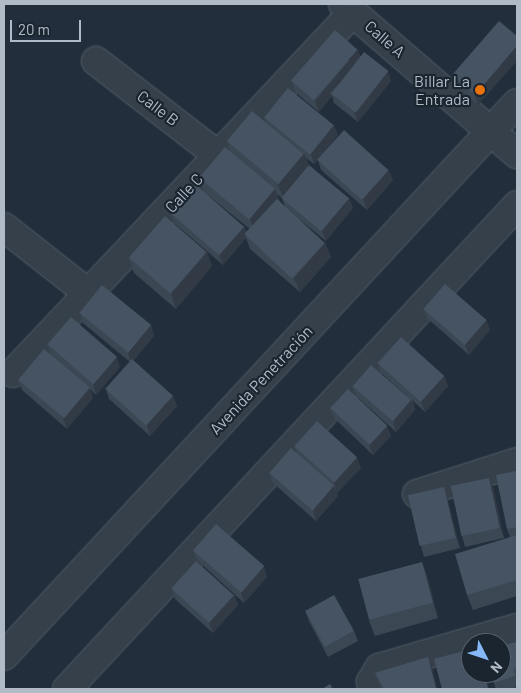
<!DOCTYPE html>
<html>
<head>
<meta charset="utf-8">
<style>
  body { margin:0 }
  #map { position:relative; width:521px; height:693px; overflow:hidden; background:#222e3b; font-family:Barlow,sans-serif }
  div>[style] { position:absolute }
  .roads { filter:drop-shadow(0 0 1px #545e69) drop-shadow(0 0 1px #545e69) }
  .minor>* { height:28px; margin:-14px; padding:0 14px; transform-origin:14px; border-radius:14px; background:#36404b }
  .tertiary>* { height:28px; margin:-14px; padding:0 14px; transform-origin:14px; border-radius:14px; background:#36404b }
  .wall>* { inset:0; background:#3c4754 }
  .shaded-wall>* { inset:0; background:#313a45 }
  .building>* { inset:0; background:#465362; transform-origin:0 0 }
  .dots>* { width:14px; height:14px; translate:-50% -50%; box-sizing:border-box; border:2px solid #1b2530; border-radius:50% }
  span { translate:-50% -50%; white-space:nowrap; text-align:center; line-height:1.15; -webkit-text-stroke:4.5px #1b2530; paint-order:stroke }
  .street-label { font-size:16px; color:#b1bbc7 }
  .poi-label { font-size:16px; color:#b1bbc7 }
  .right { translate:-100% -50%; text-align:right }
  .frame { position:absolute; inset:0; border:5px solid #b1bbc7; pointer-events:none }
  .north { position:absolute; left:461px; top:633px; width:50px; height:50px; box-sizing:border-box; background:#1b2530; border:1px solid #57616c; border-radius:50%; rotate:131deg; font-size:14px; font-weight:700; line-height:20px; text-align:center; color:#b1bbc7 }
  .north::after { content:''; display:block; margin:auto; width:18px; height:22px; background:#86b7f7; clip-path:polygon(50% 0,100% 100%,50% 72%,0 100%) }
  .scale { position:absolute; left:10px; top:20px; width:71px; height:22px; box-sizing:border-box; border:2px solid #b1bbc7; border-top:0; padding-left:6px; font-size:15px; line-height:18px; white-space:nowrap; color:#b1bbc7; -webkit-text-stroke:4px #1b2530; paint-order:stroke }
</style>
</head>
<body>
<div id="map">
  <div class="roads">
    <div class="minor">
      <i style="left:343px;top:4px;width:230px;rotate:40.8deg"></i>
      <i style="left:96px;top:61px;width:155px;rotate:37.7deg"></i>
      <i style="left:4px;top:227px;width:108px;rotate:38.2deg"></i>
      <i style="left:13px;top:373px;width:496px;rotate:-46.7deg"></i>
      <i style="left:417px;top:494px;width:105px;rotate:-17.7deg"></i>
      <i style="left:376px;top:689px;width:9px;rotate:-126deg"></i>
      <i style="left:371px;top:682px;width:16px;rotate:-60deg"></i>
      <i style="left:379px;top:668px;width:144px;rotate:-16.2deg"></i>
    </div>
    <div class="tertiary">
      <i style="left:4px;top:656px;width:754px;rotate:-47.15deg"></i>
      <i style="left:67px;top:689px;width:661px;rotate:-47.08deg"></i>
    </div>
  </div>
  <div class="wall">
    <i style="clip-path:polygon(517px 36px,478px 105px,456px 86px,452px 75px)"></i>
    <i style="clip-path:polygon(360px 56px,391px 81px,358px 122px,334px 103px,332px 96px,319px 112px,295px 92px,292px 81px)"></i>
    <i style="clip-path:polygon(evenodd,264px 117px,338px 135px,322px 155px,393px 180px,367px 210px,321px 170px,318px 160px,314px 164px,306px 158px,309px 166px,349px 198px,353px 208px,326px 241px,298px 218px,325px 243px,331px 257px,300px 292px,250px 249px,246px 238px,223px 265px,174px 223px,170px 213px,244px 226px,247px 233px,250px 229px,204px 192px,199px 177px,230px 151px,227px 141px,266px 122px,264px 117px,277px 194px,282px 198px,285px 207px,280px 202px,277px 194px)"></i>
    <i style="clip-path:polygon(207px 252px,212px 266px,176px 309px,134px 273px,129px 258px)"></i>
    <i style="clip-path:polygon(423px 308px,486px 320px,490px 330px,469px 355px,427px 318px)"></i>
    <i style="clip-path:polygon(80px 313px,151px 325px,154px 336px,133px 361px,173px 396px,177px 406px,150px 436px,109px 399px,106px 389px,130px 362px,83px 323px)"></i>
    <i style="clip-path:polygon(47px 344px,120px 367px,96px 395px,90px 389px,93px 398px,67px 429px,22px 390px,18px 380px,51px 354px)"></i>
    <i style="clip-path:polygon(378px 363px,444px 376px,448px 386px,425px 412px,412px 400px,415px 410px,396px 432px,356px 396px,352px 386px,409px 398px,381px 373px)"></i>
    <i style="clip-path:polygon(330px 408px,387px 426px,391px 436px,373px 455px,334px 418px)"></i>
    <i style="clip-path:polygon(294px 446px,361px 468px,337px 493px,336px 491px,338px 496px,316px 521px,273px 483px,269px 473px,297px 453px)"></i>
    <i style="clip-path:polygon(517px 474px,517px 596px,473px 610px,467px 595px,510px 537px,507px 529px)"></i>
    <i style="clip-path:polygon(444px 487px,447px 498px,460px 548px,424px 557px,421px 546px)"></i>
    <i style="clip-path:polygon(493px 488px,504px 538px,465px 547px,462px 536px)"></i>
    <i style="clip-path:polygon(193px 550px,267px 577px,244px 603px,197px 560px)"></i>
    <i style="clip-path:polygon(422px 562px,427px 576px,438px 618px,375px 636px,369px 621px)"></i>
    <i style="clip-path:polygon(172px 589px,234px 595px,238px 605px,213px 633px,175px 599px)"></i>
    <i style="clip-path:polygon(305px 610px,354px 631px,358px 641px,328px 657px,309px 621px)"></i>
    <i style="clip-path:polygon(517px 647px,517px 687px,510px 689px,496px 689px,494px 683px)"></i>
    <i style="clip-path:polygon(428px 657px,432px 668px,437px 689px,382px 689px,379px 683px,375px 673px)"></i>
  </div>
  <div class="shaded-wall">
    <i style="clip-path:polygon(517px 46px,517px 61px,478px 105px,475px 95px)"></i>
    <i style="clip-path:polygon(358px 50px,362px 60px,330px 93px,332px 96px,319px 112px,315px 101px)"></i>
    <i style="clip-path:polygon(388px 71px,391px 81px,358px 122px,354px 112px)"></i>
    <i style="clip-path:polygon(334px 125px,338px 135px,314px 164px,311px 154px)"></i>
    <i style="clip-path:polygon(304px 154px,310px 168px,284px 199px,278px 185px)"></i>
    <i style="clip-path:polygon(389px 170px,393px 180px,367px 210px,363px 199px)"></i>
    <i style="clip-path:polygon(275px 189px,280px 203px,255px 234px,250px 219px)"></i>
    <i style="clip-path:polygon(349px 198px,353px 208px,326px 241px,322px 231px)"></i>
    <i style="clip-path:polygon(244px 226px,248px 236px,245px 235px,246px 238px,223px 265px,219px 255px)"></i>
    <i style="clip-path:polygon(325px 243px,331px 257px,300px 292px,294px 278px)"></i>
    <i style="clip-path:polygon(207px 252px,212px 266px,176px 309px,171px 294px)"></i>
    <i style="clip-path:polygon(486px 320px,490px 330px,469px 355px,465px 344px)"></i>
    <i style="clip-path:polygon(151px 325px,154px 336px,131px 363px,128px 353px)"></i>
    <i style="clip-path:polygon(117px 357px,120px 367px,96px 395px,93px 384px)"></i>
    <i style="clip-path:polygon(444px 376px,448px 386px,425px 412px,421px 402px)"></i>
    <i style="clip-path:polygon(90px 388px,93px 398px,67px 429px,63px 418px)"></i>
    <i style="clip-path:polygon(173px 396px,177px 406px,150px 436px,147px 425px)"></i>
    <i style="clip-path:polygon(411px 400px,415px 410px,396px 432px,393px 422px)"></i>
    <i style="clip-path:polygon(387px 426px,391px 436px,373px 455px,369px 445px)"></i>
    <i style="clip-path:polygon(357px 457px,361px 468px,337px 493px,334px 482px)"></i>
    <i style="clip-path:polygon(489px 478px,493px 488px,504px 538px,500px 528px)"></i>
    <i style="clip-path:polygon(334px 486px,338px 496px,316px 521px,313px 511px)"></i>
    <i style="clip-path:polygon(444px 487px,447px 498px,460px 548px,456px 538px)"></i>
    <i style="clip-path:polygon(422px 562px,427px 576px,438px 618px,433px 603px)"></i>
    <i style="clip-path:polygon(264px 566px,267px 577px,244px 603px,241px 592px)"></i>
    <i style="clip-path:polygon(234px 595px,238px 605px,213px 633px,209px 622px)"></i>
    <i style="clip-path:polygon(428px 657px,432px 668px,437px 689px,436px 689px)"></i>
    <i style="clip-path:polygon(484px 673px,485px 673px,489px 689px,488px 689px,488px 688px)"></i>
  </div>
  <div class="building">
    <i style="clip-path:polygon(499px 21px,517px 36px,517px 46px,475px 95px,452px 75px)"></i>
    <i style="left:335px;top:30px;width:30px;height:67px;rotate:41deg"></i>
    <i style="left:364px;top:52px;width:31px;height:53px;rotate:38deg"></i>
    <i style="left:288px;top:88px;width:59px;height:38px;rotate:39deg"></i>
    <i style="left:252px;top:111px;width:67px;height:39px;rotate:40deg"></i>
    <i style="left:344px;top:130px;width:60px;height:40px;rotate:42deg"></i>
    <i style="left:225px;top:147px;width:65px;height:40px;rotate:40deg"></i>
    <i style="left:309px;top:165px;width:52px;height:43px;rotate:40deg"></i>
    <i style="left:195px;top:184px;width:65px;height:38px;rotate:41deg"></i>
    <i style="left:277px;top:199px;width:65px;height:48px;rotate:43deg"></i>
    <i style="left:165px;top:216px;width:55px;height:55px;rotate:41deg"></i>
    <i style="left:445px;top:284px;width:55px;height:33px;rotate:41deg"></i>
    <i style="left:102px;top:285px;width:63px;height:36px;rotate:39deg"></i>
    <i style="left:71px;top:317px;width:61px;height:36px;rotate:41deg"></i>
    <i style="left:401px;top:337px;width:58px;height:35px;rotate:42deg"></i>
    <i style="left:44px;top:349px;width:60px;height:40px;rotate:40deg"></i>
    <i style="left:132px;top:359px;width:55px;height:40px;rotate:42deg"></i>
    <i style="left:371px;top:365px;width:53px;height:28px;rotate:41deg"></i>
    <i style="left:348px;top:389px;width:54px;height:26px;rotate:43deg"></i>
    <i style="left:317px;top:421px;width:54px;height:34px;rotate:42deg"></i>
    <i style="left:291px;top:448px;width:57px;height:33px;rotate:41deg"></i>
    <i style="clip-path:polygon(516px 471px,517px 476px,517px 527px,507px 529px,496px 475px)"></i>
    <i style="left:489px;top:478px;width:51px;height:39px;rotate:78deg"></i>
    <i style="left:444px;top:487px;width:52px;height:37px;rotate:77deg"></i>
    <i style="left:216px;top:524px;width:64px;height:35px;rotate:41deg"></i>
    <i style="clip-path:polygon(517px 535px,517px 580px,467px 595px,455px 554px)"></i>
    <i style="left:196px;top:561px;width:51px;height:37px;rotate:42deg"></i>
    <i style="left:422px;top:562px;width:42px;height:66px;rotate:75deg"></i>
    <i style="left:334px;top:595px;width:41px;height:33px;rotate:61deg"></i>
    <i style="clip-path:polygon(516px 642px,517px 648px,517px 668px,514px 669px,515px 676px,494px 683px,491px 673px,501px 673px,501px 646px)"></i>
    <i style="clip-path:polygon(471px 649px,471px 673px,484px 673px,488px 688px,482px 689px,442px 689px,434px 659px)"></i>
    <i style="clip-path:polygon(428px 657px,436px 689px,384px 689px,375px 673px)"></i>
    <i style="clip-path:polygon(330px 684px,333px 689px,322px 689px)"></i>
  </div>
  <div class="dots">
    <i style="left:480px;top:90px;background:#e8710a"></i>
  </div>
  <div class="street-label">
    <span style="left:385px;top:39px;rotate:41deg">Calle A</span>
    <span style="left:158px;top:108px;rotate:37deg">Calle B</span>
    <span style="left:184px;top:193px;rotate:-47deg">Calle C</span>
    <span style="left:261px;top:380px;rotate:-47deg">Avenida Penetración</span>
  </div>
  <div class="poi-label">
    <span class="right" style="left:470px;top:90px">Billar La<br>Entrada</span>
  </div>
  <div class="frame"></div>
  <div class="north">N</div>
  <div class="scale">20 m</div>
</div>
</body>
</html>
